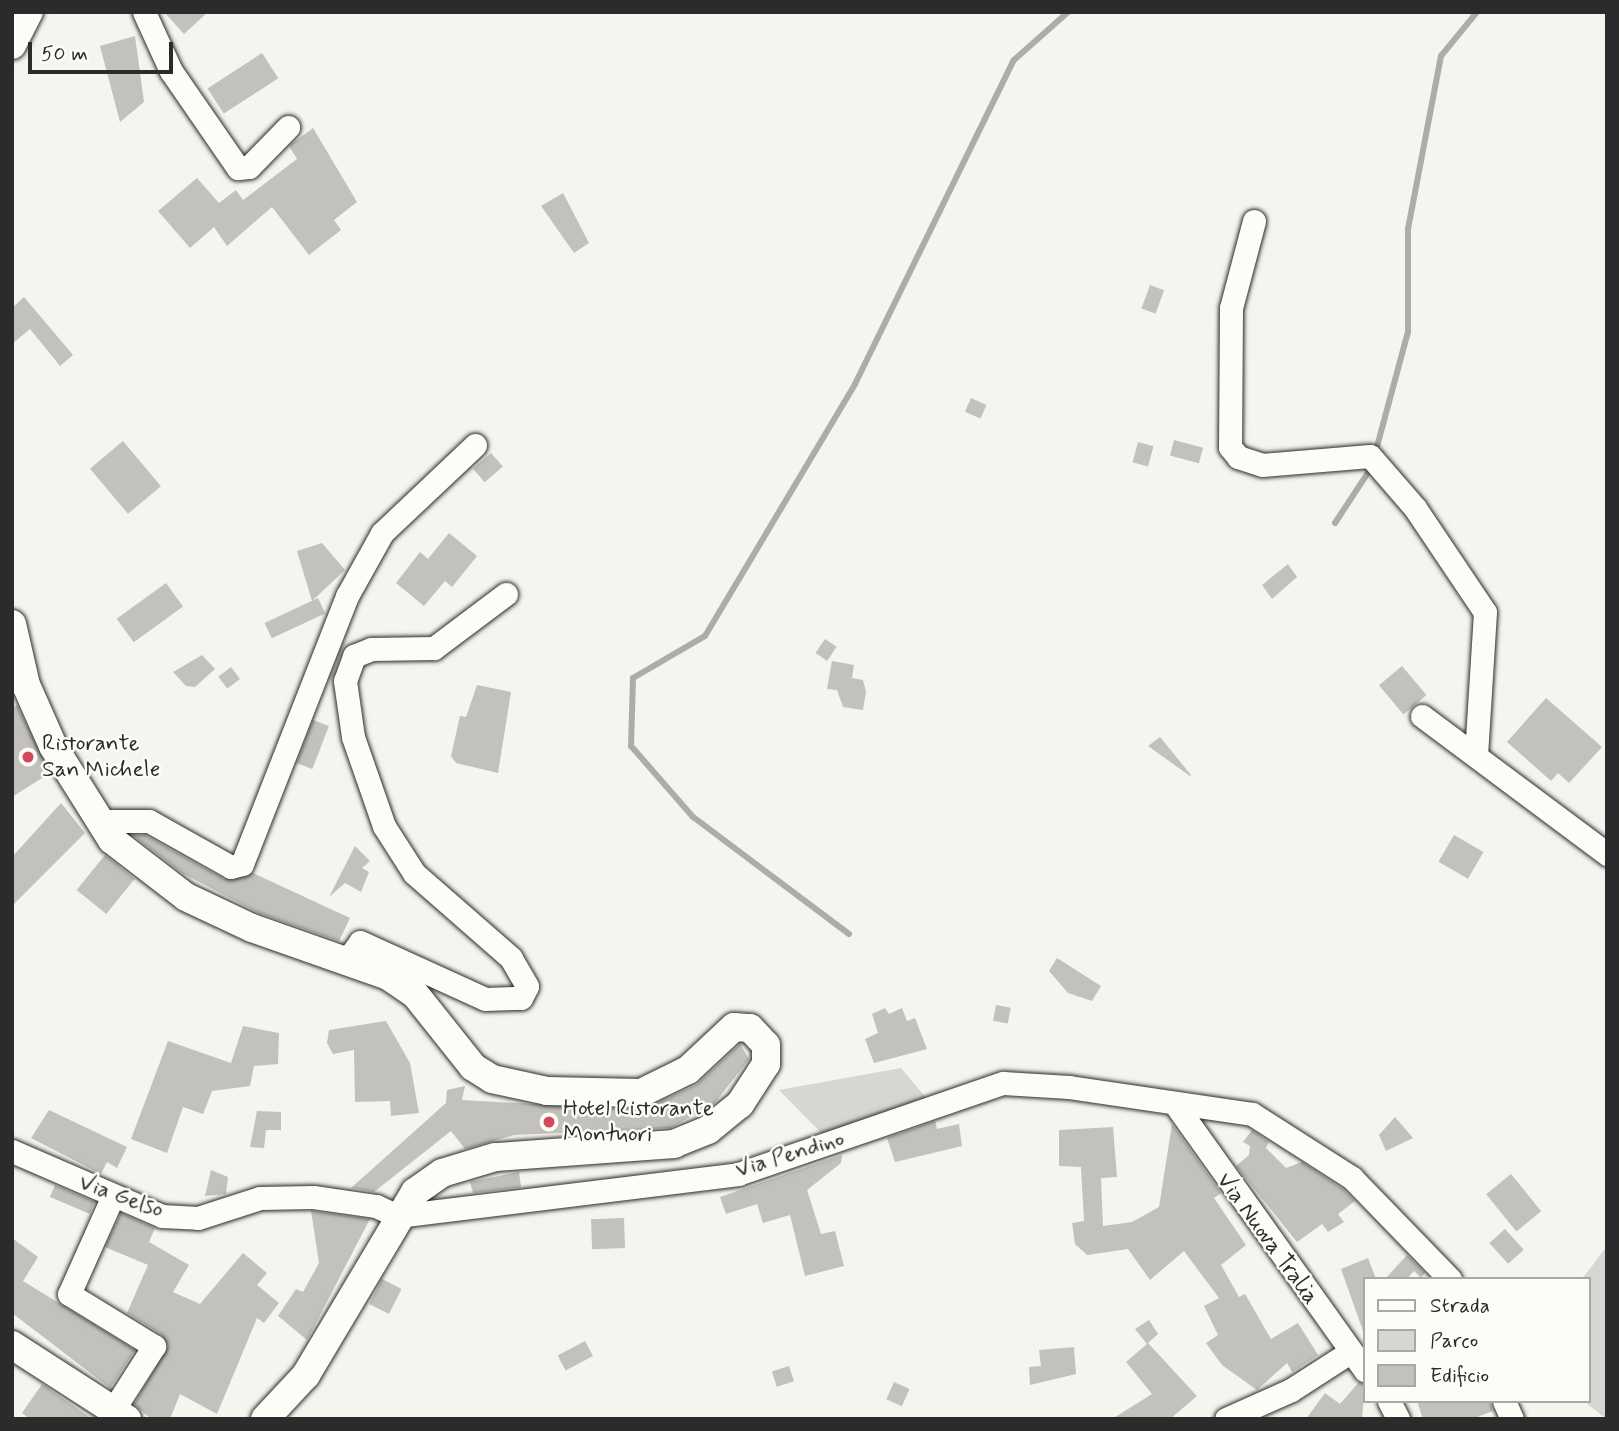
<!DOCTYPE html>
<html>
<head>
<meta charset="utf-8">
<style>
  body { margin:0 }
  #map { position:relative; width:1619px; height:1431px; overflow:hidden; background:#f5f4ef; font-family:Mynerve,sans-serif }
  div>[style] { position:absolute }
  .green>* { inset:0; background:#d7d6d2 }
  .stream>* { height:6px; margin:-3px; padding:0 3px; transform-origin:3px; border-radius:3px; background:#adaca9 }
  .building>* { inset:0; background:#c2c1be; transform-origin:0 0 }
  .roads { filter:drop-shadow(0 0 2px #2b2b2b) drop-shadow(0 0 2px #2b2b2b) }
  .minor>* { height:23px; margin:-11.5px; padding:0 11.5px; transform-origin:11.5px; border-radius:11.5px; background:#fdfcf7 }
  .major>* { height:28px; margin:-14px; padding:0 14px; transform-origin:14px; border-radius:14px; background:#fdfcf7 }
  .dots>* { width:19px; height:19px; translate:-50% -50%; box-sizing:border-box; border:4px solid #fdfcf7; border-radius:50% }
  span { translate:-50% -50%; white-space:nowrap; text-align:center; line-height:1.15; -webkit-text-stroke:5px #fdfcf7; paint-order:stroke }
  .poi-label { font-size:23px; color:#2b2b2b }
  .left { translate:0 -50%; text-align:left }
  .street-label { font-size:23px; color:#2b2b2b }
  .frame { position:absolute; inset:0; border:14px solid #2b2b2b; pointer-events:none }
  .legend { position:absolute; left:1363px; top:1277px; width:228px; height:126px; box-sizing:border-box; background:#fdfcf7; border:2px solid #a9a8a5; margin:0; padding:9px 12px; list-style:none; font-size:21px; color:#2b2b2b }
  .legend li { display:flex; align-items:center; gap:14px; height:35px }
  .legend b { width:35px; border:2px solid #a9a8a5 }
  .scale { position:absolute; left:28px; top:42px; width:145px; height:32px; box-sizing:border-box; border:4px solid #2b2b2b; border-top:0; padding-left:9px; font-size:21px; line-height:24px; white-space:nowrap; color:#2b2b2b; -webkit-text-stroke:5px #fdfcf7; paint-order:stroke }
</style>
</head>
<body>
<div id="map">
  <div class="green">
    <i style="clip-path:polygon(901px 1068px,937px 1111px,835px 1147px,779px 1090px)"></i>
    <i style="clip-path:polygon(1607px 1246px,1607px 1419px,1606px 1419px,1584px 1401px,1589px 1401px,1589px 1279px,1582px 1279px)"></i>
  </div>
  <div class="stream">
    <i style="left:1375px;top:454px;width:126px;rotate:-74.9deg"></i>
    <i style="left:1408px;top:332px;width:103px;rotate:-90deg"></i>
    <i style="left:1408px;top:229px;width:176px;rotate:-79.2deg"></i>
    <i style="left:1441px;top:56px;width:57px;rotate:-50.7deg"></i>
    <i style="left:1335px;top:523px;width:66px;rotate:-56.8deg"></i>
    <i style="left:849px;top:934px;width:195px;rotate:-143.1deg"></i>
    <i style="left:693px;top:817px;width:94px;rotate:-131.1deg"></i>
    <i style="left:631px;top:746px;width:68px;rotate:-88.3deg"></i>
    <i style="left:633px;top:678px;width:83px;rotate:-30.3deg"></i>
    <i style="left:705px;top:636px;width:293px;rotate:-59.2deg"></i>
    <i style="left:855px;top:384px;width:361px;rotate:-63.9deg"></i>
    <i style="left:1014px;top:60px;width:72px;rotate:-41.6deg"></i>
  </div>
  <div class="building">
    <i style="clip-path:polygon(164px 12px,208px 12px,184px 34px)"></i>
    <i style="clip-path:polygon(135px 36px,144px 102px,120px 122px,100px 46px)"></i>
    <i style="left:262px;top:53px;width:30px;height:65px;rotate:57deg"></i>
    <i style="clip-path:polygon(313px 128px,357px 202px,334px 220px,341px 230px,309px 255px,272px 207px,227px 246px,214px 227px,190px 248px,158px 211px,197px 178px,219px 203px,236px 190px,243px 200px,297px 159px,289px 146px)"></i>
    <i style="clip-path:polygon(563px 193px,589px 243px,574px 253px,541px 206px)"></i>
    <i style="left:1150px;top:285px;width:15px;height:25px;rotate:20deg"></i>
    <i style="clip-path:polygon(24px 297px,73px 355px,60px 366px,30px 329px,12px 344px,12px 308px)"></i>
    <i style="left:971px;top:398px;width:17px;height:15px;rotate:24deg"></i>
    <i style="left:1174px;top:440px;width:30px;height:16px;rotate:15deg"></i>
    <i style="left:123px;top:441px;width:59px;height:43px;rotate:50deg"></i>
    <i style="left:1138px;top:442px;width:16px;height:21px;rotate:15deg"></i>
    <i style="left:491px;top:453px;width:18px;height:24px;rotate:49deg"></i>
    <i style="clip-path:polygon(449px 533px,477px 556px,452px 587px,445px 581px,424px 606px,396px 583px,420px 552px,428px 559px)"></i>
    <i style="clip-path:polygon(322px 543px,345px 570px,312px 601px,297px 551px)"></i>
    <i style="clip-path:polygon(1288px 564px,1297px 577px,1272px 599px,1262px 585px)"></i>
    <i style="left:166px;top:583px;width:29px;height:61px;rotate:54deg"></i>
    <i style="left:318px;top:598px;width:17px;height:59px;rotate:65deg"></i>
    <i style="left:825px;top:639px;width:14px;height:17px;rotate:34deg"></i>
    <i style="clip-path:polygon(202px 655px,215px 669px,195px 687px,186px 686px,173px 672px)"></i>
    <i style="clip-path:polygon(832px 661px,854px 665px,852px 678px,863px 680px,866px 692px,863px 710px,843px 707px,837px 690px,827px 689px)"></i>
    <i style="left:1402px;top:666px;width:38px;height:30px;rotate:50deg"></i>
    <i style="left:231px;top:667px;width:15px;height:16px;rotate:53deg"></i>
    <i style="clip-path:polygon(477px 685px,511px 692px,498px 773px,456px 763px,451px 756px,460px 716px,466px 717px)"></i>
    <i style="clip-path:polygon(1546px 698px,1602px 747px,1569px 783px,1558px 773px,1551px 781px,1507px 742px)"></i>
    <i style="clip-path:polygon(17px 705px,50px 773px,12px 797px,12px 708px)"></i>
    <i style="left:313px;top:720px;width:17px;height:46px;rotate:21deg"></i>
    <i style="clip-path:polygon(1160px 737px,1191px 775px,1190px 776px,1148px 746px)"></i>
    <i style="clip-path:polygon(61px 803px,85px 833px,12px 906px,12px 857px)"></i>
    <i style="clip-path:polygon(133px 835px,145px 835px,224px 879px,253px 873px,350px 918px,339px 941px,259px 913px,182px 873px)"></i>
    <i style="left:1454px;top:835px;width:34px;height:31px;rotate:30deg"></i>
    <i style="clip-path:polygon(355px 846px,370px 861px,362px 868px,369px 872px,361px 892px,345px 883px,329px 897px)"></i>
    <i style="left:105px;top:855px;width:38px;height:45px;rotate:39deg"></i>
    <i style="clip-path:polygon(1057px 958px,1101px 986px,1092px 1001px,1068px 993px,1049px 971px)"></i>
    <i style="left:996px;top:1005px;width:15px;height:16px;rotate:11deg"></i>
    <i style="clip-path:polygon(885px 1008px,889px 1014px,902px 1008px,907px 1021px,915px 1018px,927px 1049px,874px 1063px,865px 1039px,878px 1033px,872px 1014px)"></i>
    <i style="clip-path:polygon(386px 1021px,410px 1063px,419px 1113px,391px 1116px,390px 1101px,355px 1102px,354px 1050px,333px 1054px,327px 1043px,329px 1030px)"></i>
    <i style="clip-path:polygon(243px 1026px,279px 1033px,278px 1064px,254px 1066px,250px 1086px,212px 1091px,203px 1114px,183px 1107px,167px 1153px,131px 1139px,168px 1041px,231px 1063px)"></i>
    <i style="clip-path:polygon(740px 1044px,749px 1059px,714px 1104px,670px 1128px,514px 1135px,465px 1149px,451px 1131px,374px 1192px,351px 1188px,446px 1103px,447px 1090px,465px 1086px,462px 1100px,641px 1110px,696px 1085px)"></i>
    <i style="clip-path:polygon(49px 1110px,127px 1147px,117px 1168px,107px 1162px,101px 1174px,31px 1138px)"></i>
    <i style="clip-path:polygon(257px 1111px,281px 1112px,281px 1130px,266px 1130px,264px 1148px,250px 1147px)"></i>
    <i style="clip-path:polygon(1395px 1117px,1413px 1138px,1386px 1151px,1379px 1135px)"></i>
    <i style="clip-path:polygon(935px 1121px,937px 1129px,959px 1124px,962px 1146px,895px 1162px,887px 1138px)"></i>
    <i style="clip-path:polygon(1172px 1124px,1221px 1193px,1214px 1198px,1246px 1245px,1221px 1265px,1239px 1297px,1245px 1294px,1271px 1339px,1298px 1323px,1318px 1355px,1292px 1372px,1287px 1363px,1257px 1390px,1222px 1365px,1206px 1343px,1218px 1335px,1204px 1306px,1219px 1298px,1184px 1251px,1150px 1280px,1128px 1249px,1087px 1255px,1075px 1244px,1072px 1223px,1084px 1221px,1081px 1167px,1059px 1166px,1059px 1130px,1113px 1127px,1117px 1177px,1101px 1178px,1103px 1226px,1132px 1222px,1159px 1207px)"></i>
    <i style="clip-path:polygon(1252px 1130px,1269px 1142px,1266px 1148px,1286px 1168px,1302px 1162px,1343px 1189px,1355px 1201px,1338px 1214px,1344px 1222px,1328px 1232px,1322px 1224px,1297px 1242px,1236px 1166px,1249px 1155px,1250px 1146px,1243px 1142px)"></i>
    <i style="clip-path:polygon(842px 1155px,841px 1163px,807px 1190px,821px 1234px,835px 1231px,844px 1266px,805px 1276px,790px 1215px,763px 1223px,757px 1204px,726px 1214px,720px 1197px)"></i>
    <i style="clip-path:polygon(211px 1170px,228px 1177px,226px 1194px,205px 1196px)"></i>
    <i style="clip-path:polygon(519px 1172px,521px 1187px,473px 1193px,470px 1182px)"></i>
    <i style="left:1511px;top:1174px;width:48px;height:32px;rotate:51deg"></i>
    <i style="left:55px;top:1185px;width:43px;height:13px;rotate:23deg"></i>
    <i style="clip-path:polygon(311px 1211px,370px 1219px,307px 1340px,278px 1316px,296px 1289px,303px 1292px,319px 1263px)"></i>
    <i style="clip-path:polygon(121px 1213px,155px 1228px,149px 1242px,189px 1265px,173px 1292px,200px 1304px,243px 1253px,267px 1273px,257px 1285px,279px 1303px,264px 1323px,257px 1318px,217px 1414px,180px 1394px,170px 1419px,151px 1419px,134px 1404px,168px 1346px,161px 1334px,127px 1313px,148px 1265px,105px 1247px)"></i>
    <i style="left:624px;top:1218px;width:30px;height:33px;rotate:88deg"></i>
    <i style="left:1505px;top:1229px;width:28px;height:21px;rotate:48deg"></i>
    <i style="clip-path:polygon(12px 1238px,38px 1257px,23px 1281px,135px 1350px,110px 1388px,12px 1313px)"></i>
    <i style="clip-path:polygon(1407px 1255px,1425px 1273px,1421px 1278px,1414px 1271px,1407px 1279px,1385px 1279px)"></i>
    <i style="clip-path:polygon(1368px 1258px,1376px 1279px,1365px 1279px,1363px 1331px,1341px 1269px)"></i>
    <i style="left:382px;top:1279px;width:22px;height:28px;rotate:27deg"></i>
    <i style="clip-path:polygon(1149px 1320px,1158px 1334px,1148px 1343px,1197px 1396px,1170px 1419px,1112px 1419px,1152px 1394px,1126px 1362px,1147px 1344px,1135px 1329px)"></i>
    <i style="left:585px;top:1341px;width:17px;height:31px;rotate:62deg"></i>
    <i style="clip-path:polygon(1074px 1347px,1076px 1374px,1030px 1385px,1029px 1367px,1041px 1366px,1039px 1350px)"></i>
    <i style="left:789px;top:1366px;width:16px;height:18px;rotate:72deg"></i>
    <i style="left:894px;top:1382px;width:17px;height:19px;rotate:24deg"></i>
    <i style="clip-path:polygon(1359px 1382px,1365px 1384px,1362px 1419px,1306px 1419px,1325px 1393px,1340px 1404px)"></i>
    <i style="clip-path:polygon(42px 1384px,92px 1419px,30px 1419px,22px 1413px)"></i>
    <i style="clip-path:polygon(1417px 1401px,1490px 1401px,1493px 1411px,1472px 1419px,1423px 1419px)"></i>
  </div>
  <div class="roads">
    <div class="minor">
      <i style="left:144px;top:12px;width:65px;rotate:65.4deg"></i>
      <i style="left:171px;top:71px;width:118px;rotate:55.4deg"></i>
      <i style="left:238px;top:168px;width:11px;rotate:-5deg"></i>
      <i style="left:249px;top:167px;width:56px;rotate:-45.7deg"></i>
      <i style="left:1254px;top:221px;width:90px;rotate:104.8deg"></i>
      <i style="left:1231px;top:308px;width:139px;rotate:90.4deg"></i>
      <i style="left:1230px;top:447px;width:13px;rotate:51deg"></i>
      <i style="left:1238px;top:457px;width:25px;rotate:18deg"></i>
      <i style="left:1262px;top:465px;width:108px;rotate:-4.8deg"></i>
      <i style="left:1370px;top:456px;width:69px;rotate:49.1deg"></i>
      <i style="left:1415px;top:508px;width:125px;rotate:56.1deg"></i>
      <i style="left:1485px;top:612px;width:143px;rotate:93.6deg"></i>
      <i style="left:1422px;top:716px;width:231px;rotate:36.7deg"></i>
      <i style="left:100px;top:821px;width:49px"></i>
      <i style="left:149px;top:821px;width:94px;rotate:29.3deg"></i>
      <i style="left:231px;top:867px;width:11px;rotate:-15deg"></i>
      <i style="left:242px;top:864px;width:288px;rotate:-68.6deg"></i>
      <i style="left:347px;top:596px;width:72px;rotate:-60.9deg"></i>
      <i style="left:382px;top:533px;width:128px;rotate:-43.4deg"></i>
      <i style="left:347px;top:960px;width:22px;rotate:-54deg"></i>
      <i style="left:360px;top:942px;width:137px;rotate:24.5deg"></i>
      <i style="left:485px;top:999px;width:36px;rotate:-2deg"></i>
      <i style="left:521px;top:998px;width:13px;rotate:-63deg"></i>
      <i style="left:527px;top:986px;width:32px;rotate:-120deg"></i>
      <i style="left:511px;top:958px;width:129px;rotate:-138.8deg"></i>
      <i style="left:414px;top:873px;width:56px;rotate:-122.6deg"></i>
      <i style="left:384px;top:826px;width:94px;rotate:-109.2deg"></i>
      <i style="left:353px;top:737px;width:57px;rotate:-98.1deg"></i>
      <i style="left:345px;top:681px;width:27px;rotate:-70deg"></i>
      <i style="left:354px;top:656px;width:18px;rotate:-22deg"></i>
      <i style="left:371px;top:649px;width:63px;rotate:-0.9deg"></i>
      <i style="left:434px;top:648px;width:90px;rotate:-36.9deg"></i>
      <i style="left:1175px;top:1104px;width:327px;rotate:54.5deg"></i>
      <i style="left:12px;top:1151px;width:163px;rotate:23.4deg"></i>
      <i style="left:162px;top:1216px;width:36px;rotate:3deg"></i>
      <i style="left:198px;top:1218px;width:65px;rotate:-17.9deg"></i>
      <i style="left:260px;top:1198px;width:53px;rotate:-1.1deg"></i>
      <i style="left:313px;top:1197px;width:64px;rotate:8.1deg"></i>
      <i style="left:376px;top:1206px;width:23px;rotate:25deg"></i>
      <i style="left:397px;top:1216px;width:344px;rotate:-7deg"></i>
      <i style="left:738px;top:1174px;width:280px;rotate:-19deg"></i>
      <i style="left:1003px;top:1083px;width:66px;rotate:3.5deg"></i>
      <i style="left:1069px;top:1087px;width:185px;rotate:8.4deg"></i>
      <i style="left:1252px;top:1114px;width:119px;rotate:32.6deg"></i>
      <i style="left:1352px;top:1178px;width:141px;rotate:45.9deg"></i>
      <i style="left:112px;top:1198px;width:105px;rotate:114.1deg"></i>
      <i style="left:69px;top:1294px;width:100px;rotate:31.5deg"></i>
      <i style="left:154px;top:1346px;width:76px;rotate:122.6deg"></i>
      <i style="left:1389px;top:1401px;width:20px;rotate:63deg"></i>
      <i style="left:1504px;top:1401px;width:20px;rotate:66deg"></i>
      <i style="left:1226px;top:1419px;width:71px;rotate:-24deg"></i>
      <i style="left:1291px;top:1390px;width:70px;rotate:-32.8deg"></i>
    </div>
    <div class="major">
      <i style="left:12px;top:45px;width:37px;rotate:-63deg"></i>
      <i style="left:12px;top:624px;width:63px;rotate:77.1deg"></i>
      <i style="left:26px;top:685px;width:67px;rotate:66.1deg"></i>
      <i style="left:53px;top:746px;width:111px;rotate:57.9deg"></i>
      <i style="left:112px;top:840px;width:93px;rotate:37.6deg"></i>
      <i style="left:186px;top:897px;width:73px;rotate:25.2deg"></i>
      <i style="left:252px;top:928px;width:144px;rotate:19.4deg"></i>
      <i style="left:388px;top:976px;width:32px;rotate:34deg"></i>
      <i style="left:415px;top:994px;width:93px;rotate:51.5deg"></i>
      <i style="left:473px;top:1067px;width:22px;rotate:32deg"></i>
      <i style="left:492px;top:1079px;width:56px;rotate:12.3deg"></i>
      <i style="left:547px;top:1091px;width:94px;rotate:1.2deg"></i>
      <i style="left:641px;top:1093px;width:52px;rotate:-26.1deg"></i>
      <i style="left:688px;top:1070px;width:63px;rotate:-43.1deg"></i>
      <i style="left:734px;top:1027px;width:16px;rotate:4deg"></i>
      <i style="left:750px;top:1028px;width:23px;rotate:47deg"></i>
      <i style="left:766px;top:1045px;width:19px;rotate:90deg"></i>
      <i style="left:766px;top:1064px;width:48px;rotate:123deg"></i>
      <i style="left:740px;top:1104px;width:41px;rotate:140.9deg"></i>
      <i style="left:708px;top:1130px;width:37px;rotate:158deg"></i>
      <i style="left:674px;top:1144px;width:179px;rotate:175.8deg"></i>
      <i style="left:495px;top:1157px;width:55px;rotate:163.2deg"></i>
      <i style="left:442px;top:1173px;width:33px;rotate:145deg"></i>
      <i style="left:415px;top:1192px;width:213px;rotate:120.8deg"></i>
      <i style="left:306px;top:1375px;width:60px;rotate:133deg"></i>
      <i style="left:12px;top:1345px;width:137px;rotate:32.8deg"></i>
    </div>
  </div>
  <div class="dots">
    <i style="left:28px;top:757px;background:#d1495b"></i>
    <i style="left:549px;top:1122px;background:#d1495b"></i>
  </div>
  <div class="poi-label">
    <span class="left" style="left:42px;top:757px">Ristorante<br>San Michele</span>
    <span class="left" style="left:563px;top:1122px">Hotel Ristorante<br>Montuori</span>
  </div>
  <div class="street-label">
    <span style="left:790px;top:1155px;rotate:-17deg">Via Pendino</span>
    <span style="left:121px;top:1197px;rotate:20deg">Via Gelso</span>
    <span style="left:1267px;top:1239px;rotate:54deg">Via Nuova Tralia</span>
  </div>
  <div class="frame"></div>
  <ul class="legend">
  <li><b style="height:9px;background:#fdfcf7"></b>Strada</li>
  <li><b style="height:19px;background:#d7d6d2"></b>Parco</li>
  <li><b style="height:19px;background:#c2c1be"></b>Edificio</li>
  </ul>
  <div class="scale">50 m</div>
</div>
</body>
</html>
